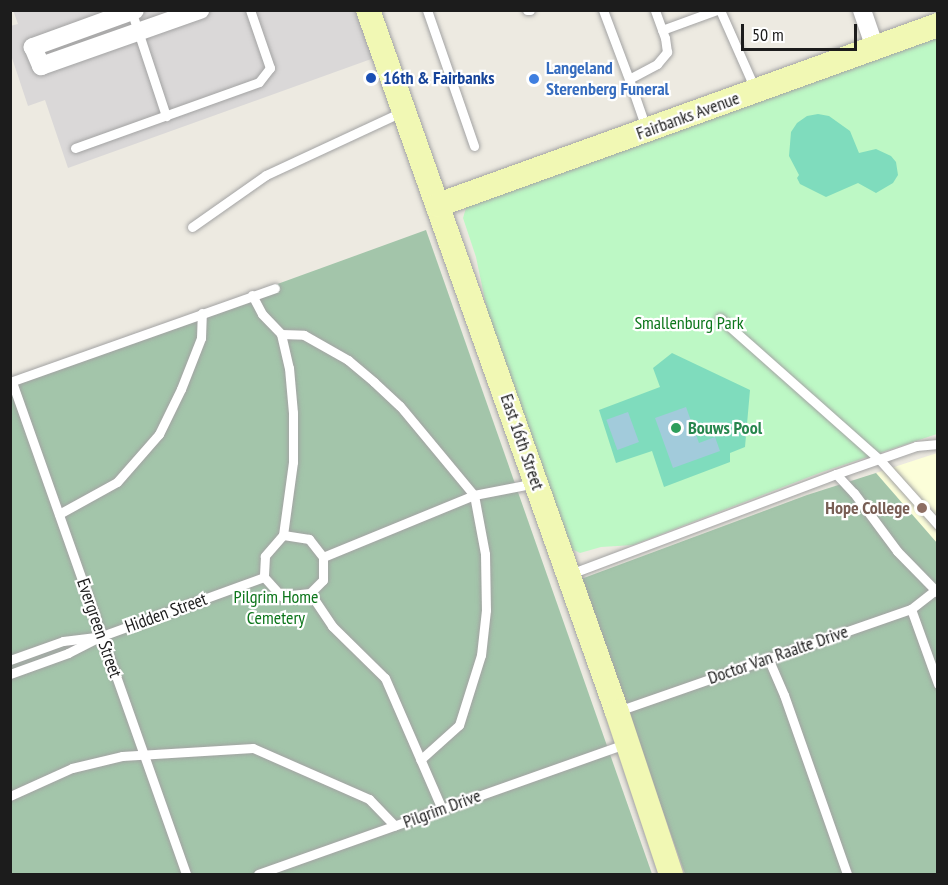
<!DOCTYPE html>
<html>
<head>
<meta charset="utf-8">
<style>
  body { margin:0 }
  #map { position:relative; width:948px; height:885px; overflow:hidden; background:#edeae1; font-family:"PT Sans Narrow",sans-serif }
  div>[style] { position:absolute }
  .residential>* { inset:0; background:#dad8d8 }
  .education>* { inset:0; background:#fcfed9 }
  .cemetery>* { inset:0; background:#a3c5aa }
  .park>* { inset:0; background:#bdf8c5 }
  .pitch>* { inset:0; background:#7fdcbd }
  .water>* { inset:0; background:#a2cbdb; transform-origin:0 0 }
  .roads { filter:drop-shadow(0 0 2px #a3a3a3) drop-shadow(0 0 2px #a3a3a3) }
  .lane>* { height:9px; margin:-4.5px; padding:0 4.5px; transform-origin:4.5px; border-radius:4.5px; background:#fff }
  .street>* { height:18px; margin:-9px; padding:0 9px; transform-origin:9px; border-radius:9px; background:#fff }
  .secondary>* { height:24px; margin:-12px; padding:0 12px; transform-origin:12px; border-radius:12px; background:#f1f8b4 }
  .dots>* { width:16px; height:16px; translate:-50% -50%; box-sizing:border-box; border:3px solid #fff; border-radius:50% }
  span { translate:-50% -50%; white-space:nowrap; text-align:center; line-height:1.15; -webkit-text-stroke:4.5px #fff; paint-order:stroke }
  .shop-label { font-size:18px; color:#366cbe; font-weight:700 }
  .left { translate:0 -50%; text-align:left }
  .transit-label { font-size:18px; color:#164399; font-weight:700 }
  .street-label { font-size:18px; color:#1c1c1c }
  .park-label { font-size:18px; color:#0d761b }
  .leisure-label { font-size:18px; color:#27864d; font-weight:700 }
  .education-label { font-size:18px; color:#785e54; font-weight:700 }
  .right { translate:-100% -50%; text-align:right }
  .frame { position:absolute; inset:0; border:12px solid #1c1c1c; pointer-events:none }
  .scale { position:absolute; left:741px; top:24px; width:116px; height:27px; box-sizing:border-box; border:3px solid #1c1c1c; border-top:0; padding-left:8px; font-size:18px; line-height:21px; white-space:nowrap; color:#1c1c1c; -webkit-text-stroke:4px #fff; paint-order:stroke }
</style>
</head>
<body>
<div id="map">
  <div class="residential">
    <i style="clip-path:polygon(13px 10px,358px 11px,374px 58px,68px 168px,45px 100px,28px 106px,11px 55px,10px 26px,18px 24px)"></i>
  </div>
  <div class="education">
    <i style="clip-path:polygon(937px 453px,937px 543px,876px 473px)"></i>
  </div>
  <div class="cemetery">
    <i style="clip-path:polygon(426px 230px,652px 874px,11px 874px,11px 381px)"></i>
    <i style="clip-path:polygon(876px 473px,937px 543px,937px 874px,685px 874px,581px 579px,807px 495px)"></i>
  </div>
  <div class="park">
    <i style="clip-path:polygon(937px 35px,937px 434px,822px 472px,633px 545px,601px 547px,580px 553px,572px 549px,490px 324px,476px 257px,463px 218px,466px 208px,474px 203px)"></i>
  </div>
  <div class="pitch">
    <i style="clip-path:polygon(818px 114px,829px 116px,850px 131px,859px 153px,876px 149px,891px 156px,896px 162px,898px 175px,893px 183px,876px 193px,858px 183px,826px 197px,800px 184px,797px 178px,799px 175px,789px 156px,791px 132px,797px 123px,807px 116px)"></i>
    <i style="clip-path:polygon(672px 353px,750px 390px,745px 447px,730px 453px,730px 462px,664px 487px,652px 451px,616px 463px,599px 410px,660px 387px,653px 368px)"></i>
  </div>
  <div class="water">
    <i style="clip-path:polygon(686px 407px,699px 443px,715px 437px,720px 451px,673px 468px,655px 418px)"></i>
    <i style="left:628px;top:412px;width:32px;height:23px;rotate:70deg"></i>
  </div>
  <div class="roads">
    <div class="lane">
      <i style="left:131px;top:10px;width:112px;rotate:71.7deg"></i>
      <i style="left:427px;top:10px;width:144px;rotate:70.9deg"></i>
      <i style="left:527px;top:10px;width:3px"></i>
      <i style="left:603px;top:10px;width:74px;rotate:69.4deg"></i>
      <i style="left:720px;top:10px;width:86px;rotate:66.1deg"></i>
      <i style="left:662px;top:30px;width:59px;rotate:-20deg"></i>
      <i style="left:646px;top:128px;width:52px;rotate:-109.1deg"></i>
      <i style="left:629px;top:79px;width:32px;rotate:-28deg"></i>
      <i style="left:657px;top:64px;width:16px;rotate:-50deg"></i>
      <i style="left:667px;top:52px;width:14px;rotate:-98deg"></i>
      <i style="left:665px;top:38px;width:30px;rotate:-110deg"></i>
      <i style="left:75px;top:148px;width:195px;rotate:-19.7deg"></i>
      <i style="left:259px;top:82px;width:18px;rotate:-52deg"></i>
      <i style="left:270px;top:68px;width:61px;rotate:-109deg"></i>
      <i style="left:192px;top:227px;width:90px;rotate:-35.1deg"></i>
      <i style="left:266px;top:175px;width:150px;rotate:-24.9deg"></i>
      <i style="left:252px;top:295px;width:21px;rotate:62deg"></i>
      <i style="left:262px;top:314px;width:28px;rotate:46deg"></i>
      <i style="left:281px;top:334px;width:23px;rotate:2deg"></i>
      <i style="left:304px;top:335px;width:51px;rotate:29.6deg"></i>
      <i style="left:348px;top:360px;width:34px;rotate:40deg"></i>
      <i style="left:374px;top:382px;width:35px;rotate:43deg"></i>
      <i style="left:400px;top:406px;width:116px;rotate:50.3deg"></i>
      <i style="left:474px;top:495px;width:60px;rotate:79.4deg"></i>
      <i style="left:485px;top:554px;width:56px;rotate:89deg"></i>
      <i style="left:486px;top:610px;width:45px;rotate:96.3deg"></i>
      <i style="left:481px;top:655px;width:73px;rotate:107.4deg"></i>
      <i style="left:459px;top:725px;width:52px;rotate:138.1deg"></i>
      <i style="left:720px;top:318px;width:213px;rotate:41.6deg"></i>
      <i style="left:879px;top:459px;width:89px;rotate:48.2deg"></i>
      <i style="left:281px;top:334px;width:35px;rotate:77deg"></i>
      <i style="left:289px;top:368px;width:45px;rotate:84.9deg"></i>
      <i style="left:293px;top:413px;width:49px;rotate:90deg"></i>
      <i style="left:293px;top:462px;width:74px;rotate:97.8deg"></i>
      <i style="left:283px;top:535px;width:28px;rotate:131deg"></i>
      <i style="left:265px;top:556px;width:21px;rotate:93deg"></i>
      <i style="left:264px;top:577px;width:25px;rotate:48deg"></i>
      <i style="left:281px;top:596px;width:29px;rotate:-6deg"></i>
      <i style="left:310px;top:593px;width:18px;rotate:-45deg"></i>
      <i style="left:323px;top:580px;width:23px;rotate:-90deg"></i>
      <i style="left:323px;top:557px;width:23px;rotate:-128deg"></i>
      <i style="left:309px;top:539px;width:26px;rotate:-171deg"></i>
      <i style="left:10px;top:382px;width:281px;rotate:-19.5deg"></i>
      <i style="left:12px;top:382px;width:522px;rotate:70.52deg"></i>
      <i style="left:836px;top:474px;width:26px;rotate:47deg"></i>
      <i style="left:854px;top:493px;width:72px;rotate:53.4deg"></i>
      <i style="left:897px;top:551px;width:59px;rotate:45.7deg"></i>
      <i style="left:59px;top:514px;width:66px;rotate:-28.9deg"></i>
      <i style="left:117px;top:482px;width:64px;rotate:-48.8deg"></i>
      <i style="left:159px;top:434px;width:50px;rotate:-63.9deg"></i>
      <i style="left:181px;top:389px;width:55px;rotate:-68.6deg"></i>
      <i style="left:201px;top:338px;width:25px;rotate:-88deg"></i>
      <i style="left:323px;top:557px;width:163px;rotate:-22.3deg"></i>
      <i style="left:474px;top:495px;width:63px;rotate:-11deg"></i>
      <i style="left:570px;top:574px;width:284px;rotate:-20.6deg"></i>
      <i style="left:836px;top:474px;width:85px;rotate:-19.3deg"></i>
      <i style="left:916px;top:446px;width:22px;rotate:-5deg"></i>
      <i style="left:310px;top:593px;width:40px;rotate:56deg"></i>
      <i style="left:332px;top:626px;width:74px;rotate:44.5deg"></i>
      <i style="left:385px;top:678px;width:143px;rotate:66.5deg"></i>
      <i style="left:911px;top:609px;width:80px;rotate:70.2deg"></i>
      <i style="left:768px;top:658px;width:40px;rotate:66.6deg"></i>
      <i style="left:784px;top:695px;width:190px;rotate:70.6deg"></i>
      <i style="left:10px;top:660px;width:56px;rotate:-19.7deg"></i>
      <i style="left:63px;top:641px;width:31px;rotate:-7deg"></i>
      <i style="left:10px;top:674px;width:62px;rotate:-19.9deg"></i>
      <i style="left:68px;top:653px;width:38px;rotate:-27deg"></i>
      <i style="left:102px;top:636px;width:172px;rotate:-20deg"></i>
      <i style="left:618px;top:711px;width:310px;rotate:-19.2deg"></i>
      <i style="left:911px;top:609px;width:29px;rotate:-38deg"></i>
      <i style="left:10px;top:796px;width:68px;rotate:-24.3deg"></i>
      <i style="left:72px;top:768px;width:51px;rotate:-13.5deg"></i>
      <i style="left:122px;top:756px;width:131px;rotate:-3.5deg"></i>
      <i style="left:253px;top:748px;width:127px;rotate:23.7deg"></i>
      <i style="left:369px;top:799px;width:37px;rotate:46deg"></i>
      <i style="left:258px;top:874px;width:390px;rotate:-19.5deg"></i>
    </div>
    <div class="street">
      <i style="left:135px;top:10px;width:109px;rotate:160.1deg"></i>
      <i style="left:33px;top:47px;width:21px;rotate:67deg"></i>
      <i style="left:41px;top:66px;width:169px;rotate:-19.4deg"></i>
      <i style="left:862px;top:10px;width:39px;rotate:71deg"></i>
    </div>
    <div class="secondary">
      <i style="left:368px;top:10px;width:745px;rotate:70.47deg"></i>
      <i style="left:617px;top:712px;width:171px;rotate:71.6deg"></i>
      <i style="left:438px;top:205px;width:531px;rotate:-19.8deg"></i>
    </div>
  </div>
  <div class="dots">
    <i style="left:371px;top:78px;background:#1a4fb4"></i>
    <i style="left:534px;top:79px;background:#3f7fe0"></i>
    <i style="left:676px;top:428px;background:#2e9e5b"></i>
    <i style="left:922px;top:508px;background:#8d6e63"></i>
  </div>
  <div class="shop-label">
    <span class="left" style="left:546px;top:79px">Langeland<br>Sterenberg Funeral</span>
  </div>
  <div class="transit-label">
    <span class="left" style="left:383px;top:78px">16th &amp; Fairbanks</span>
  </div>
  <div class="street-label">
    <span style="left:688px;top:116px;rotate:-20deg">Fairbanks Avenue</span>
    <span style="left:522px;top:442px;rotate:71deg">East 16th Street</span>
    <span style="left:166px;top:613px;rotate:-20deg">Hidden Street</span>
    <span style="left:99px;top:628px;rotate:71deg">Evergreen Street</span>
    <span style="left:778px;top:655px;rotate:-19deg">Doctor Van Raalte Drive</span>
    <span style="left:442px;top:809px;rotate:-20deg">Pilgrim Drive</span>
  </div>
  <div class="park-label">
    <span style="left:689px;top:323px">Smallenburg Park</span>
    <span style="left:276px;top:608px">Pilgrim Home<br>Cemetery</span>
  </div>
  <div class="leisure-label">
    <span class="left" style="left:688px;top:428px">Bouws Pool</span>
  </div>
  <div class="education-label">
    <span class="right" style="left:910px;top:508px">Hope College</span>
  </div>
  <div class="frame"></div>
  <div class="scale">50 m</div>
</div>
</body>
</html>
